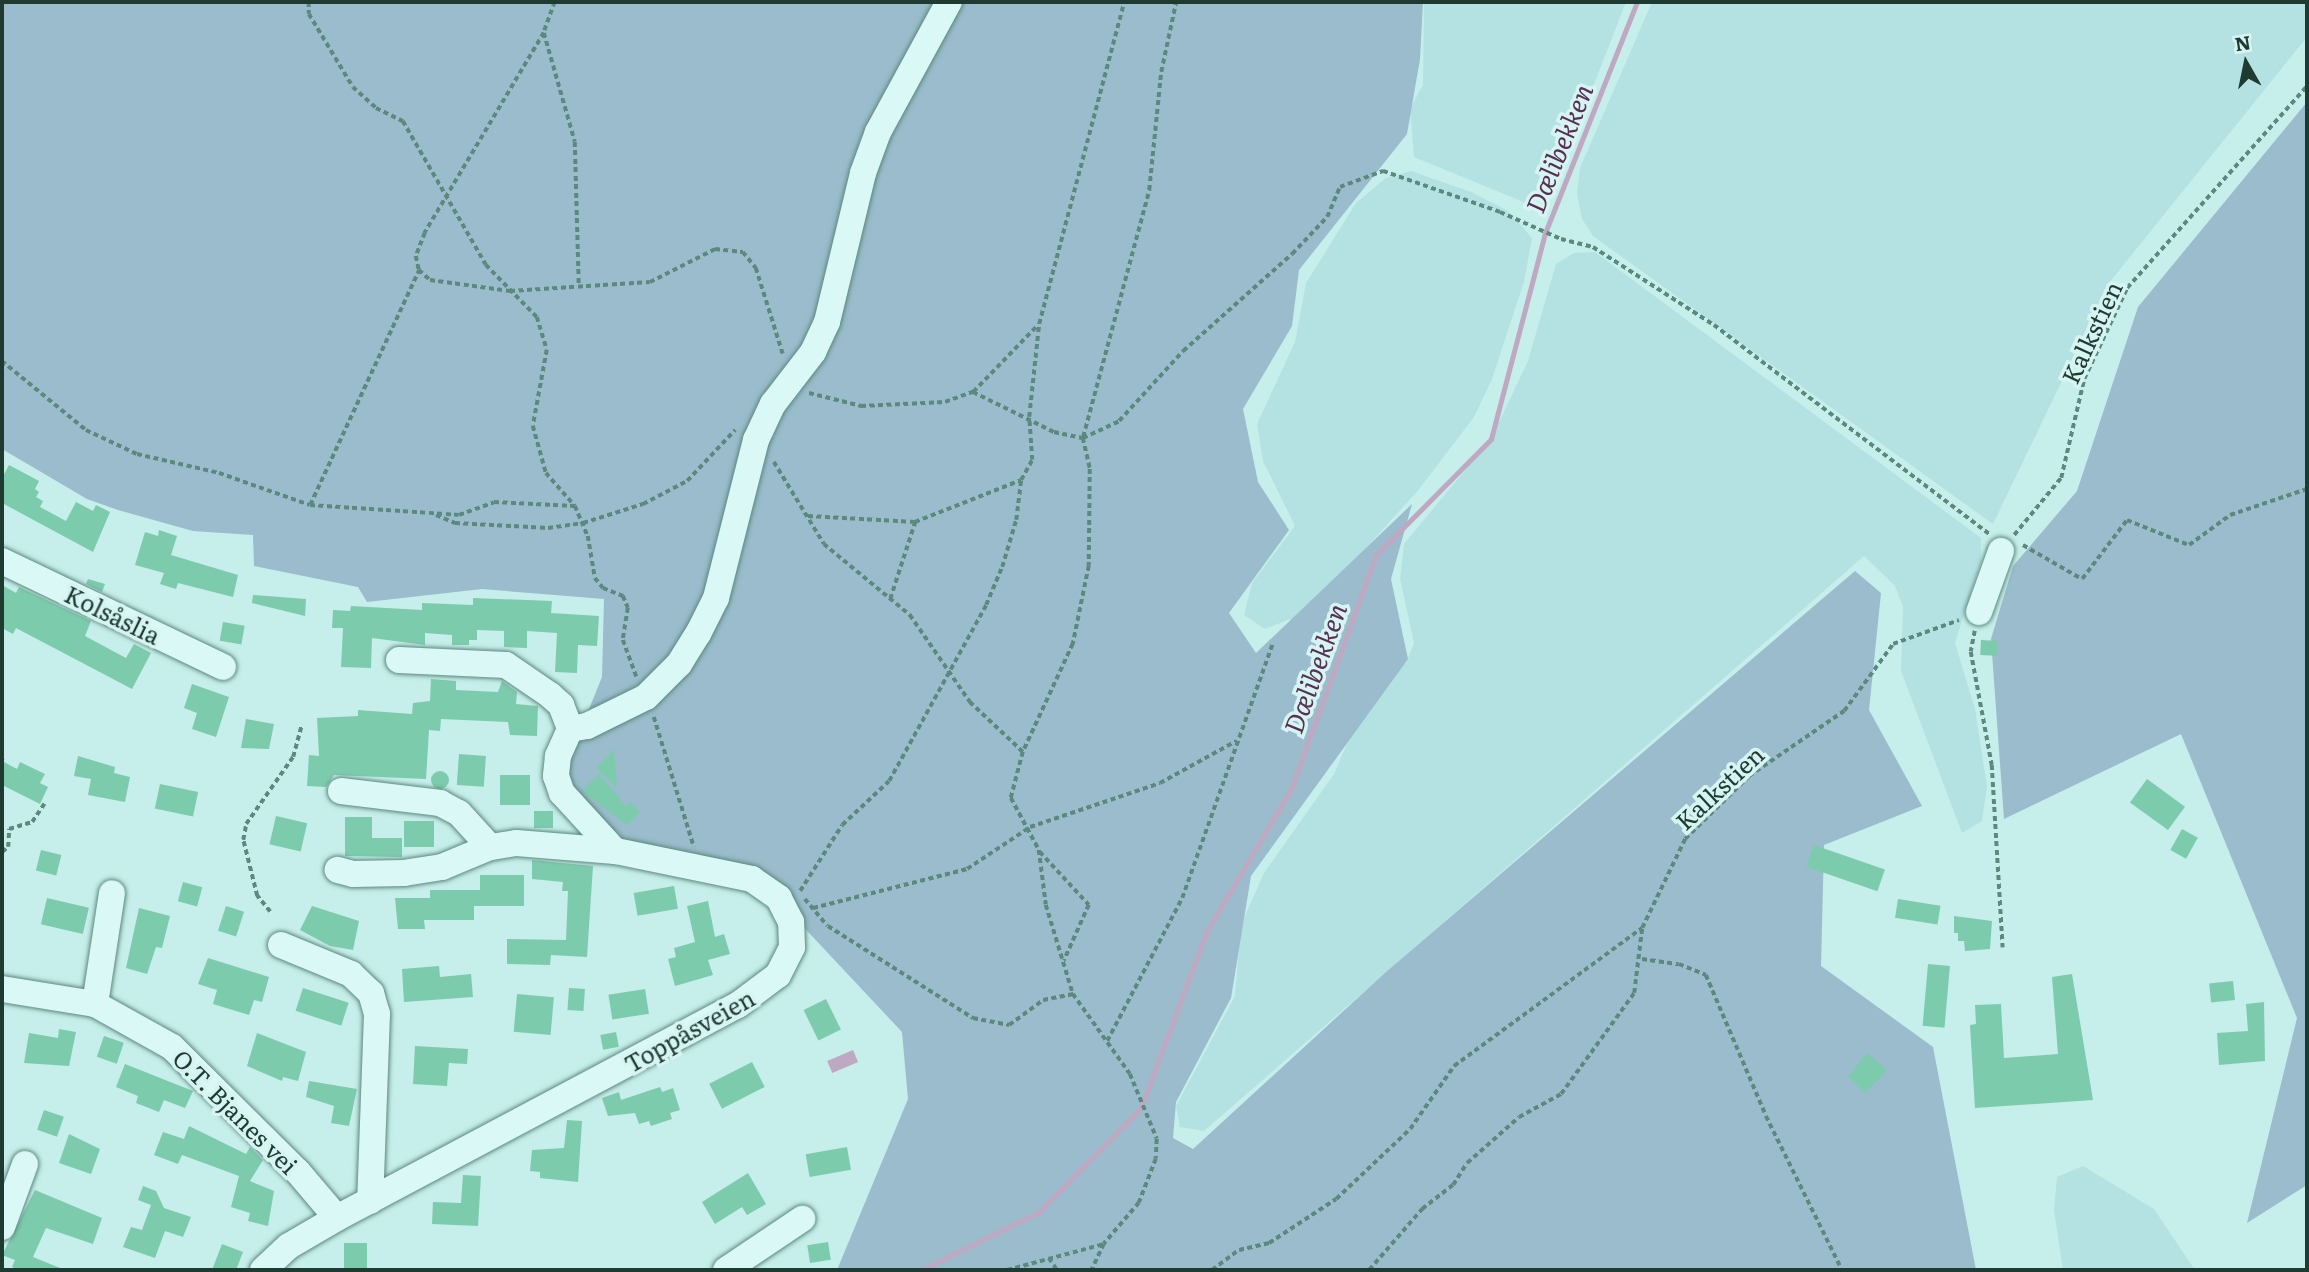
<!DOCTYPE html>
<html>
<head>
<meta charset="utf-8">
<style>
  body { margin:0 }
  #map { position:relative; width:2309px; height:1272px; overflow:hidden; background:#c6eeea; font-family:Literata,serif }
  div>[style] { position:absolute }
  .farmland>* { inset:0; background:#b4e2e3 }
  .green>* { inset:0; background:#9abccc }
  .water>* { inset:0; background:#bfa8c2; transform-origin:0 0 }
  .stream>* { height:5px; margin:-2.5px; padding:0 2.5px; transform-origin:2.5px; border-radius:2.5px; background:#bfa8c2 }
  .building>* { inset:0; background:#7dcbad; transform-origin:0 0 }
  .round { border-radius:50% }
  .path>* { height:3.5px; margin-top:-1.75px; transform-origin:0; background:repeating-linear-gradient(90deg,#5c897d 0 5px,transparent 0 8.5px) }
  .roads { filter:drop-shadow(0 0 2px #5c897d) drop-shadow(0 0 2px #5c897d) }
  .minor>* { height:26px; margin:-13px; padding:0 13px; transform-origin:13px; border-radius:13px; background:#daf8f5 }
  span { translate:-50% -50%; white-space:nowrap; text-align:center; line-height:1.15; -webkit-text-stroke:7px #d6f5f2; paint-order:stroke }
  .street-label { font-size:24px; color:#1f3a31 }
  .water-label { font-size:26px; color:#592f53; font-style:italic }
  .frame { position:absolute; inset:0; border:4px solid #1f3a31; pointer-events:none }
  .north { position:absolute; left:2211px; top:28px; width:70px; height:70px; -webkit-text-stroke:5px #d6f5f2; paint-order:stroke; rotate:351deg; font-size:19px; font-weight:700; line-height:28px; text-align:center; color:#1f3a31 }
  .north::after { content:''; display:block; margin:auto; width:24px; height:32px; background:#1f3a31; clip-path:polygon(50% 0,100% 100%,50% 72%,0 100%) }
</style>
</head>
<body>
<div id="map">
  <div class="farmland">
    <i style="clip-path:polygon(1424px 2px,1626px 2px,1553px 190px,1526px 203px,1414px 157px,1410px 109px,1423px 85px)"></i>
    <i style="clip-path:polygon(1652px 2px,2307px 2px,2307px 37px,2109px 283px,1993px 524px,1593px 236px,1582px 219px,1577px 193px,1580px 168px)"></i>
    <i style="clip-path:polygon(1411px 171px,1471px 192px,1508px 211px,1532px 238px,1524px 282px,1492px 379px,1474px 417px,1420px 488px,1309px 612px,1265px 629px,1244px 615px,1252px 583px,1295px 526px,1263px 461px,1257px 424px,1295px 342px,1306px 283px,1356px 203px,1386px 178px)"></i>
    <i style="clip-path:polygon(1595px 252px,1981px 538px,1981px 561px,1955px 643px,1975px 709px,1987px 786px,1982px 821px,1962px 833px,1901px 671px,1903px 607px,1895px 586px,1864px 556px,1204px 1131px,1180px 1127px,1176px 1106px,1235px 996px,1241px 925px,1264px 873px,1334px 774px,1359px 716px,1407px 661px,1414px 643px,1400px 579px,1404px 544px,1491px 439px,1528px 361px,1556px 264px,1574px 253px)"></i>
    <i style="clip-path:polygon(2083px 1166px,2154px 1209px,2195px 1270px,2063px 1270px,2054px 1210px,2057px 1177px)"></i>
  </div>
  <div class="green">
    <i style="clip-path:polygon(2px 2px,1423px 2px,1420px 59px,1407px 134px,1299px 270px,1292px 326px,1243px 409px,1258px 482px,1289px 530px,1229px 613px,1256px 653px,1412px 504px,1391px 579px,1408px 659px,1251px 876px,1231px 998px,1176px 1102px,1173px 1138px,1193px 1149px,1386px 972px,1855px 571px,1881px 593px,1869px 710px,1922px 806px,1824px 845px,1821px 966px,1933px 1047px,1976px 1270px,837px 1270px,908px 1099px,902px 1032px,796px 919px,772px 880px,637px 848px,612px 836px,561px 778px,602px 677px,604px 599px,482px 589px,367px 602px,358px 587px,254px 566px,253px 535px,193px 531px,118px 510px,87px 499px,2px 449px)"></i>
    <i style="clip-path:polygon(2307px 102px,2307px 1185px,2247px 1223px,2297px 1018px,2181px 734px,2004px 819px,1991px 639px,2013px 566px,2077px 491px,2138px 307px)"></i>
  </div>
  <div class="water">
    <i style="left:853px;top:1050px;width:13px;height:28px;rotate:67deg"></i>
  </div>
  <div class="stream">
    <i style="left:921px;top:1270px;width:131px;rotate:-26.2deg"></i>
    <i style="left:1039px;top:1212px;width:146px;rotate:-45.6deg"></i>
    <i style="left:1141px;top:1108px;width:189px;rotate:-69.6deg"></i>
    <i style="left:1207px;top:931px;width:167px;rotate:-59.4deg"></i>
    <i style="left:1292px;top:787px;width:247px;rotate:-70.1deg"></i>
    <i style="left:1376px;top:555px;width:163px;rotate:-45.2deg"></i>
    <i style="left:1491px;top:439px;width:213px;rotate:-75.3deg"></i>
    <i style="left:1545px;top:233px;width:249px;rotate:-68.3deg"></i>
  </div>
  <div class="building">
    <i style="clip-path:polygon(9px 465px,39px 481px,35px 489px,39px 492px,36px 497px,43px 501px,40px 507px,66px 521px,76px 502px,93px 511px,96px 505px,110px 512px,93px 552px,2px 503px,2px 478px)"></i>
    <i style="clip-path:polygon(159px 530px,177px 536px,171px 555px,238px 575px,233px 597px,178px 583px,176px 589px,160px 584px,164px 573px,135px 565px,145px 532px,158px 536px)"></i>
    <i style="clip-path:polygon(88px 579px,105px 584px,102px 592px,86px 584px)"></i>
    <i style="clip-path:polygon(2px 585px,16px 593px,19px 587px,91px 621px,85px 636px,126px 658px,134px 644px,151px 653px,132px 689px,16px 628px,13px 634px,2px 628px)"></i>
    <i style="clip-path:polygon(253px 595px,306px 599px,305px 616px,252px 603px)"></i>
    <i style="clip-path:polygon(473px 598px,552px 601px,551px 613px,599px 616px,597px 646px,578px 645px,577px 673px,555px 672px,557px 633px,527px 631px,527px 648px,504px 647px,504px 631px,477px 630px,477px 640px,469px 640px,469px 645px,452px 645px,452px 635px,425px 633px,425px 645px,372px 638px,371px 668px,341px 667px,343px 628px,332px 628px,333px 610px,350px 611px,351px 606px,422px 610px,422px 603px,473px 605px)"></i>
    <i style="left:223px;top:622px;width:22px;height:19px;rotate:10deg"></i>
    <i style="left:1981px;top:640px;width:17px;height:15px;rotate:3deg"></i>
    <i style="clip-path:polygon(431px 679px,456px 681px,456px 690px,498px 692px,502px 681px,517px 692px,516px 704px,538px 706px,537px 736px,510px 735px,508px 722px,441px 719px,440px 731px,429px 730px,426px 779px,334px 775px,326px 787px,307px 786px,309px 755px,319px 756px,317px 718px,358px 716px,358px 710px,412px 714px,413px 703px,430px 701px)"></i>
    <i style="clip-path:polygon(192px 684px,229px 697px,216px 737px,192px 729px,197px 713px,184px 708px)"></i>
    <i style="clip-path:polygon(246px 719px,274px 724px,269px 749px,241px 748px)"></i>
    <i style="clip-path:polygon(614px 749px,617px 788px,596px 768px)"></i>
    <i style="left:459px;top:754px;width:27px;height:31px;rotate:4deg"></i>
    <i style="clip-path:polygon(78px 756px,115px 767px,114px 773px,130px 777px,125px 802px,88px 795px,91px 779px,74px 776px)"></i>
    <i style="clip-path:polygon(2px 761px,17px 769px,20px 762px,45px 774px,40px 783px,48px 787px,40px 804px,2px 785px)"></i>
    <i class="round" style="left:431px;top:771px;width:18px;height:18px"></i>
    <i style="clip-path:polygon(599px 774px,626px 806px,630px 802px,640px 812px,627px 825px,582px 791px)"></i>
    <i style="left:500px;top:775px;width:30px;height:30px"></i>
    <i style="left:2147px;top:779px;width:47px;height:29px;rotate:36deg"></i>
    <i style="left:160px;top:784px;width:39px;height:25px;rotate:12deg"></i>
    <i style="left:534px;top:811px;width:19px;height:17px"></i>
    <i style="left:276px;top:816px;width:32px;height:29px;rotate:13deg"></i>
    <i style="clip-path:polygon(345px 817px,372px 817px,372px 838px,402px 838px,402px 857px,345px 856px)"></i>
    <i style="left:404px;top:821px;width:30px;height:26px"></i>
    <i style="left:2182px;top:829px;width:18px;height:24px;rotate:29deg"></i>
    <i style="left:1814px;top:845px;width:75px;height:23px;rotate:19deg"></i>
    <i style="left:41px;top:850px;width:21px;height:21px;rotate:14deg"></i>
    <i style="clip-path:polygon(532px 860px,593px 866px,587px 957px,551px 955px,550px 965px,507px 964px,507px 939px,566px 940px,568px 891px,562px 891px,563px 882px,532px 879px)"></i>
    <i style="clip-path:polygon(480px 875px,524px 875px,524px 906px,474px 906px,474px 920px,424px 920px,425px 929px,398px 929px,395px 898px,430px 898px,430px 890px,480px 890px)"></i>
    <i style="left:183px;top:882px;width:20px;height:20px;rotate:15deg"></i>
    <i style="left:674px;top:886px;width:23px;height:41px;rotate:80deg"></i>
    <i style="left:47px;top:898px;width:43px;height:27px;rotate:13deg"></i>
    <i style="left:1898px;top:899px;width:43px;height:19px;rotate:9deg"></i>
    <i style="clip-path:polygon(708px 901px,715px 937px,724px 934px,730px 954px,708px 960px,713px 975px,675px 986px,668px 959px,676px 957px,674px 948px,695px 942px,687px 906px)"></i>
    <i style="left:226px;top:906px;width:19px;height:26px;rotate:18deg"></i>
    <i style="clip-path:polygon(312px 906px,359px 921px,353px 950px,330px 946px,300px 930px)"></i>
    <i style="clip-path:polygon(139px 908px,170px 916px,162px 948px,156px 947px,147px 974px,126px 968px)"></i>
    <i style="clip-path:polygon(1954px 916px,1992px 921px,1990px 949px,1965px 951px,1964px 941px,1958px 941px,1958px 933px,1954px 933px)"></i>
    <i style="clip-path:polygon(208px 958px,269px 977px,262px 1002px,254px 1000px,249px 1015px,213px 1004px,217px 990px,198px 984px)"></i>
    <i style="left:1928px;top:964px;width:22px;height:62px;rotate:5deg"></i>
    <i style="clip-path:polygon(439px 966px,440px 977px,471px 974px,473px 997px,404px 1002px,402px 969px)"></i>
    <i style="clip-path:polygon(2072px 974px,2093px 1100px,1975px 1108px,1970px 1025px,1976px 1024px,1975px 1005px,2001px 1004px,2004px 1058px,2058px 1054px,2052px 977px)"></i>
    <i style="left:2233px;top:981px;width:19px;height:24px;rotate:84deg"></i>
    <i style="left:303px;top:988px;width:48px;height:24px;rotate:18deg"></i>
    <i style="left:569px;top:988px;width:16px;height:22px;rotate:4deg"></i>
    <i style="left:645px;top:989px;width:25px;height:37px;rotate:81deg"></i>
    <i style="left:517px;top:994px;width:37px;height:38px;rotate:5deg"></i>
    <i style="left:826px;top:999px;width:34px;height:25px;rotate:64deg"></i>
    <i style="clip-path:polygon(2264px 1002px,2265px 1061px,2219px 1065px,2217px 1033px,2248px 1031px,2246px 1004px)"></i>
    <i style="clip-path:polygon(59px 1029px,76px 1032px,69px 1066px,24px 1063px,29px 1033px,58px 1038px)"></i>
    <i style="left:616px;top:1032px;width:15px;height:16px;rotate:79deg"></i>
    <i style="clip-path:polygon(257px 1033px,306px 1052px,298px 1081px,283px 1077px,282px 1081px,247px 1066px)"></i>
    <i style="left:104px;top:1036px;width:21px;height:22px;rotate:19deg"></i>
    <i style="clip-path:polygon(415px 1046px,468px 1049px,467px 1064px,449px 1063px,447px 1086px,413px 1084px)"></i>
    <i style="clip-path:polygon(1867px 1053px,1887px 1070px,1865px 1093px,1848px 1077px)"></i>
    <i style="left:752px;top:1062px;width:28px;height:48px;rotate:63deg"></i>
    <i style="clip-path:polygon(125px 1064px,193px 1091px,185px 1108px,164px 1100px,159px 1112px,136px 1103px,138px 1096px,116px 1087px)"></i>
    <i style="clip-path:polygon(309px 1081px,357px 1089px,349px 1126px,331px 1123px,334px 1106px,306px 1097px)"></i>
    <i style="clip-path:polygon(660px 1087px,662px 1092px,673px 1088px,680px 1110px,670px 1113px,672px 1119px,651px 1126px,649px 1121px,639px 1124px,635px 1113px,608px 1116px,602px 1098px,619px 1092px,621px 1100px)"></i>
    <i style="left:44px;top:1110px;width:21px;height:21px;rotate:19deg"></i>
    <i style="clip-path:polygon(567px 1120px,582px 1121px,578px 1182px,540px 1178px,540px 1172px,530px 1171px,532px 1150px,564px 1148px)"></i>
    <i style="clip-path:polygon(189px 1126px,246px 1154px,250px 1147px,263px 1160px,250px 1181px,274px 1191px,268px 1226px,248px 1221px,250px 1213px,231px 1207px,239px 1176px,182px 1155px,178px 1164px,154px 1155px,163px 1132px,184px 1139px)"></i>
    <i style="clip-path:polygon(69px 1134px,100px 1149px,91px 1174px,59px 1163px)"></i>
    <i style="left:847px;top:1147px;width:23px;height:42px;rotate:80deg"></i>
    <i style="clip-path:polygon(748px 1173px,766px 1204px,747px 1215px,742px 1207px,715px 1224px,702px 1202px)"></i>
    <i style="clip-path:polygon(463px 1175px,481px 1176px,478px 1226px,432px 1224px,433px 1202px,461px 1203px)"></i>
    <i style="clip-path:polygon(143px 1186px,156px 1191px,164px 1208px,191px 1217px,183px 1237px,165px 1231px,155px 1258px,123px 1247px,131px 1227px,142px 1230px,151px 1205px,138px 1200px)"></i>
    <i style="clip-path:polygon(35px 1190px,102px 1218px,93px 1244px,46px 1228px,33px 1257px,65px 1270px,20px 1270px,12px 1267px,15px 1260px,2px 1255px)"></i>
    <i style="left:828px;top:1242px;width:18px;height:21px;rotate:81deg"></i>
    <i style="left:344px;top:1243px;width:23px;height:27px"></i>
    <i style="clip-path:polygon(222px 1244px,243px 1252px,236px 1270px,212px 1270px)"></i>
  </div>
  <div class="path">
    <i style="left:309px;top:2px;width:12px;rotate:90deg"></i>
    <i style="left:309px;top:14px;width:85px;rotate:58.9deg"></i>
    <i style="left:353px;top:87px;width:31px;rotate:42deg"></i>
    <i style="left:376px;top:108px;width:30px;rotate:26deg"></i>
    <i style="left:403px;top:121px;width:166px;rotate:60deg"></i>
    <i style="left:486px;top:265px;width:73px;rotate:45.6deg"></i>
    <i style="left:537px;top:317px;width:34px;rotate:73deg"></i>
    <i style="left:547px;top:350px;width:77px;rotate:100.4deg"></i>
    <i style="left:533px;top:426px;width:49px;rotate:74.5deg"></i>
    <i style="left:546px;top:473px;width:44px;rotate:48.7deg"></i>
    <i style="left:575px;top:506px;width:33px;rotate:67deg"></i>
    <i style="left:588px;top:536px;width:43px;rotate:80.5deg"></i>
    <i style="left:595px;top:578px;width:13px;rotate:51deg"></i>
    <i style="left:603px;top:588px;width:22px;rotate:22deg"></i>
    <i style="left:623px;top:596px;width:13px;rotate:67deg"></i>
    <i style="left:628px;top:608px;width:32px;rotate:99deg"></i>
    <i style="left:623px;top:640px;width:40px;rotate:69.8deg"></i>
    <i style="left:555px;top:2px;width:33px;rotate:110deg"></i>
    <i style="left:544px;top:33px;width:233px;rotate:120.8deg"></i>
    <i style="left:425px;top:233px;width:25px;rotate:111deg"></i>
    <i style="left:416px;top:256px;width:14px;rotate:78deg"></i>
    <i style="left:419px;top:270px;width:15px;rotate:42deg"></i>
    <i style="left:430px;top:280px;width:81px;rotate:7.8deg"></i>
    <i style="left:510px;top:291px;width:140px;rotate:-3.7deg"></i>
    <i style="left:650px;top:282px;width:73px;rotate:-26.9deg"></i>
    <i style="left:715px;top:249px;width:28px;rotate:6deg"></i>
    <i style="left:743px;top:252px;width:21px;rotate:51deg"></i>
    <i style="left:756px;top:268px;width:90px;rotate:72.6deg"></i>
    <i style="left:544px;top:33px;width:113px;rotate:74.1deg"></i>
    <i style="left:575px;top:142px;width:144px;rotate:88.4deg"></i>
    <i style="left:2px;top:361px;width:109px;rotate:39.4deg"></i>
    <i style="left:86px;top:430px;width:56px;rotate:25.2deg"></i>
    <i style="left:137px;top:454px;width:84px;rotate:13deg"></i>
    <i style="left:219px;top:473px;width:96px;rotate:19.4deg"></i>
    <i style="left:310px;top:505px;width:149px;rotate:3.8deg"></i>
    <i style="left:459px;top:515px;width:37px;rotate:-20deg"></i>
    <i style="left:494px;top:502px;width:81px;rotate:2.8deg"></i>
    <i style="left:973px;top:392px;width:92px;rotate:-45.9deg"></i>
    <i style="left:809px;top:393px;width:54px;rotate:14deg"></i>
    <i style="left:861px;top:406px;width:84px;rotate:-2.7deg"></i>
    <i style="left:945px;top:402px;width:30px;rotate:-20deg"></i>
    <i style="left:973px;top:392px;width:90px;rotate:26.3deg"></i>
    <i style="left:1054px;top:432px;width:30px;rotate:12deg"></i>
    <i style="left:1083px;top:438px;width:32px;rotate:77deg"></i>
    <i style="left:1090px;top:469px;width:97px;rotate:90.6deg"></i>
    <i style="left:1089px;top:566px;width:80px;rotate:101.6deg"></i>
    <i style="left:1073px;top:644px;width:119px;rotate:114.8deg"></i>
    <i style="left:1023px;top:752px;width:48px;rotate:104.6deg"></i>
    <i style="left:1011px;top:798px;width:59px;rotate:61.7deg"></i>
    <i style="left:1039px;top:850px;width:55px;rotate:82.7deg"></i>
    <i style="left:1046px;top:905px;width:93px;rotate:73.1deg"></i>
    <i style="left:1073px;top:994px;width:98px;rotate:54.5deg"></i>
    <i style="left:1130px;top:1074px;width:70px;rotate:67.4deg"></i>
    <i style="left:1157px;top:1139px;width:20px;rotate:93deg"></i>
    <i style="left:1156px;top:1159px;width:47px;rotate:111.1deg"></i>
    <i style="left:1139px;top:1203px;width:54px;rotate:130.5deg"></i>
    <i style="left:1104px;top:1244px;width:29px;rotate:115deg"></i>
    <i style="left:1083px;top:437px;width:256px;rotate:-75deg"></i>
    <i style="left:1149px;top:190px;width:119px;rotate:-84.2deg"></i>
    <i style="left:1161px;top:72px;width:72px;rotate:-77.9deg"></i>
    <i style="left:1083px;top:438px;width:40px;rotate:-25deg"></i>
    <i style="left:1119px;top:421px;width:95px;rotate:-47.6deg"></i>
    <i style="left:1183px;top:351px;width:146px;rotate:-41.7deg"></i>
    <i style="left:1292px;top:254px;width:51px;rotate:-46.6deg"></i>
    <i style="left:1327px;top:217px;width:33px;rotate:-67deg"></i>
    <i style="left:1340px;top:187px;width:46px;rotate:-20.4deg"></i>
    <i style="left:1383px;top:171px;width:124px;rotate:19.3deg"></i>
    <i style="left:1500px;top:212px;width:67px;rotate:23.9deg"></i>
    <i style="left:1561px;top:239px;width:33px;rotate:14deg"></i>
    <i style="left:1593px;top:247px;width:144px;rotate:32.8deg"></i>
    <i style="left:1714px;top:325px;width:348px;rotate:37.2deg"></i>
    <i style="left:774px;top:462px;width:96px;rotate:58.6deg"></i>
    <i style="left:824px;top:544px;width:112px;rotate:39.5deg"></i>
    <i style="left:910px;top:615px;width:106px;rotate:55.4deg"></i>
    <i style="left:970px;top:702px;width:73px;rotate:43.3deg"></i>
    <i style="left:310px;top:505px;width:259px;rotate:-65.1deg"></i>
    <i style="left:436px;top:515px;width:21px;rotate:23deg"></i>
    <i style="left:455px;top:523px;width:93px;rotate:3.1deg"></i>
    <i style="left:548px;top:528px;width:35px;rotate:-8deg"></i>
    <i style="left:583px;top:523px;width:63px;rotate:-17.6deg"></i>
    <i style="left:643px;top:504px;width:50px;rotate:-27.6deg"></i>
    <i style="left:687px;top:481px;width:70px;rotate:-46.7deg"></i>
    <i style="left:808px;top:516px;width:107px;rotate:3.2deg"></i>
    <i style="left:915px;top:522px;width:114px;rotate:-21.6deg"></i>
    <i style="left:2014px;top:535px;width:74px;rotate:-50.5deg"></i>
    <i style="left:2061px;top:478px;width:102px;rotate:-76.9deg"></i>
    <i style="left:2084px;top:379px;width:101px;rotate:-64.7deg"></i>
    <i style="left:2127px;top:288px;width:271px;rotate:-48.3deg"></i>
    <i style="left:2023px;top:545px;width:68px;rotate:30deg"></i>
    <i style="left:2082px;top:579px;width:74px;rotate:-52.7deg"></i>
    <i style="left:2127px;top:520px;width:67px;rotate:22deg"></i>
    <i style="left:2189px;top:545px;width:51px;rotate:-36.2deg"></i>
    <i style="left:2230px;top:515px;width:81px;rotate:-18.7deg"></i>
    <i style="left:890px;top:599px;width:81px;rotate:-72deg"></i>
    <i style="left:1975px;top:631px;width:21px;rotate:101deg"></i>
    <i style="left:1971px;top:652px;width:115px;rotate:79.5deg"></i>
    <i style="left:1992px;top:765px;width:183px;rotate:86.6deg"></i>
    <i style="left:654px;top:717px;width:136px;rotate:72.9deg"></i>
    <i style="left:2px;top:760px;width:2px;rotate:27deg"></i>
    <i style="left:2px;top:852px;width:8px;rotate:-40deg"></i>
    <i style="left:8px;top:847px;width:18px;rotate:-87deg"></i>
    <i style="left:9px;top:829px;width:24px;rotate:-17deg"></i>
    <i style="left:32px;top:822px;width:22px;rotate:-56deg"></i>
    <i style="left:1040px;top:852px;width:72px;rotate:47.2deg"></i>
    <i style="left:1089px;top:905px;width:61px;rotate:114.1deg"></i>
    <i style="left:800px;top:891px;width:78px;rotate:-57.5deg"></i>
    <i style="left:842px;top:825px;width:64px;rotate:-43.1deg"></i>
    <i style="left:889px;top:781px;width:201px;rotate:-61.1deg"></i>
    <i style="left:986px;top:605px;width:41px;rotate:-67.2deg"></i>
    <i style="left:1002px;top:567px;width:49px;rotate:-73.4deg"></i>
    <i style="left:1016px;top:520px;width:40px;rotate:-82.9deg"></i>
    <i style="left:1021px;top:480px;width:23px;rotate:-61deg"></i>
    <i style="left:1032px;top:460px;width:43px;rotate:-94deg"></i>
    <i style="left:1029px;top:417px;width:94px;rotate:-83.9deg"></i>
    <i style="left:1039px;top:324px;width:333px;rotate:-75.2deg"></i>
    <i style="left:805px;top:899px;width:35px;rotate:50deg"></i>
    <i style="left:828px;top:926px;width:172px;rotate:32.4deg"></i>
    <i style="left:973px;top:1018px;width:37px;rotate:11deg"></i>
    <i style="left:1009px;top:1025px;width:42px;rotate:-36.3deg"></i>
    <i style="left:1043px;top:1000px;width:31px;rotate:-11deg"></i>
    <i style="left:813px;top:908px;width:159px;rotate:-14.2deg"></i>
    <i style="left:967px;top:869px;width:76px;rotate:-33.7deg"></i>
    <i style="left:1030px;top:827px;width:137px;rotate:-18.7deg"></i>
    <i style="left:1160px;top:783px;width:87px;rotate:-28.9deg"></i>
    <i style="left:270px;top:912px;width:21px;rotate:-129deg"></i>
    <i style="left:257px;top:896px;width:58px;rotate:-104deg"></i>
    <i style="left:243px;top:840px;width:16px;rotate:-79deg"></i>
    <i style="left:246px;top:824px;width:82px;rotate:-55deg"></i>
    <i style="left:293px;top:757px;width:31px;rotate:-75deg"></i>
    <i style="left:1642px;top:959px;width:37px;rotate:8deg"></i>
    <i style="left:1679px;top:964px;width:29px;rotate:22deg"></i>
    <i style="left:1706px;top:975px;width:153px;rotate:66.9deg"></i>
    <i style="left:1766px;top:1116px;width:172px;rotate:63.7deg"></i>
    <i style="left:1107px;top:1041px;width:161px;rotate:-62.3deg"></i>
    <i style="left:1182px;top:898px;width:269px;rotate:-70.4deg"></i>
    <i style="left:1049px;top:1258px;width:14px;rotate:56deg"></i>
    <i style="left:1007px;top:1270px;width:100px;rotate:-15deg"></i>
    <i style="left:1212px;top:1270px;width:34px;rotate:-37deg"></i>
    <i style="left:1239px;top:1250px;width:31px;rotate:-13deg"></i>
    <i style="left:1269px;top:1243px;width:80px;rotate:-33.3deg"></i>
    <i style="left:1336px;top:1199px;width:102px;rotate:-43.4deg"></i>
    <i style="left:1410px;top:1129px;width:77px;rotate:-55.1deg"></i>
    <i style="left:1454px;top:1066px;width:233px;rotate:-36.3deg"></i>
    <i style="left:1369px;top:1270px;width:81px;rotate:-49deg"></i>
    <i style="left:1422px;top:1209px;width:39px;rotate:-38deg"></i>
    <i style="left:1453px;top:1185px;width:26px;rotate:-58deg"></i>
    <i style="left:1467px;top:1163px;width:69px;rotate:-41.5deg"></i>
    <i style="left:1519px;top:1117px;width:48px;rotate:-28.7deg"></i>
    <i style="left:1561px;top:1094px;width:125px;rotate:-54.1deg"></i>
    <i style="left:1634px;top:993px;width:65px;rotate:-83deg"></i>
    <i style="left:1642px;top:928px;width:99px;rotate:-64.2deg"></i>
    <i style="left:1685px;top:839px;width:90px;rotate:-44.5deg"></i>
    <i style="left:1749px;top:776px;width:115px;rotate:-34.4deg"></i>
    <i style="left:1844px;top:711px;width:83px;rotate:-53.8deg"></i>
    <i style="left:1893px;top:644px;width:70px;rotate:-20deg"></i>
  </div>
  <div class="roads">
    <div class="minor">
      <i style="left:2px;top:561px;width:245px;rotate:25.6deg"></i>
      <i style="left:1979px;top:612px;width:65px;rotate:-70.2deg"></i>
      <i style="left:399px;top:660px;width:107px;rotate:2.7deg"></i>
      <i style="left:506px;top:665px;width:53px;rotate:34.3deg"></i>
      <i style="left:550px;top:695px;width:15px;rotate:42deg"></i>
      <i style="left:561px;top:705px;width:26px;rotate:69deg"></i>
      <i style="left:570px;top:729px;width:30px;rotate:114deg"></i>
      <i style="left:558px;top:756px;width:20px;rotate:96deg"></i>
      <i style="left:556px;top:776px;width:18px;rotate:71deg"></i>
      <i style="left:562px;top:793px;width:79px;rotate:47.6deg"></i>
      <i style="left:570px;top:729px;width:17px;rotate:-10deg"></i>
      <i style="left:587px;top:726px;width:66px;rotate:-26.2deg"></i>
      <i style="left:646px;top:697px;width:47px;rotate:-45deg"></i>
      <i style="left:679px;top:664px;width:36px;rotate:-58deg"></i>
      <i style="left:698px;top:634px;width:40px;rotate:-63.4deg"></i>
      <i style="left:716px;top:598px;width:163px;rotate:-75.8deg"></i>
      <i style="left:756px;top:440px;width:40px;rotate:-65deg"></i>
      <i style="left:773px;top:404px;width:66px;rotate:-52.4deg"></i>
      <i style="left:813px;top:352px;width:33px;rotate:-65deg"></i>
      <i style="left:827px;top:322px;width:153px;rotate:-76.4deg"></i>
      <i style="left:863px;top:173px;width:44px;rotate:-69.9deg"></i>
      <i style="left:878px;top:132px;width:148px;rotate:-61.4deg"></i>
      <i style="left:341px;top:791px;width:100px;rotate:6.9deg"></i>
      <i style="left:440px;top:803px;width:21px;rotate:28deg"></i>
      <i style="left:459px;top:813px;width:46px;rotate:47.6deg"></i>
      <i style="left:281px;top:945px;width:76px;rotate:22.5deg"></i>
      <i style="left:351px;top:974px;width:28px;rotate:44deg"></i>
      <i style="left:371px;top:993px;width:22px;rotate:74deg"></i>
      <i style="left:377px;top:1014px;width:187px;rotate:92.1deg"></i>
      <i style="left:2px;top:989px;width:94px;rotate:9.2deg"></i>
      <i style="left:95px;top:1004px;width:88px;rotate:29.2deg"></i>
      <i style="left:172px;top:1047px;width:177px;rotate:44.8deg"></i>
      <i style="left:298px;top:1172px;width:60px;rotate:49.7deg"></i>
      <i style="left:95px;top:1004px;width:112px;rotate:-81.3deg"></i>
      <i style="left:2px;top:1227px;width:67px;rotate:-69.9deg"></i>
      <i style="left:263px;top:1270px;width:35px;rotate:-43deg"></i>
      <i style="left:289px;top:1246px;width:56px;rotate:-30.3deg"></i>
      <i style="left:337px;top:1218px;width:454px;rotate:-28deg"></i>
      <i style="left:738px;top:1005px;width:50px;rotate:-36.9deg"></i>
      <i style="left:778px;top:975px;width:31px;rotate:-63deg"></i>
      <i style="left:792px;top:947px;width:25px;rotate:-92deg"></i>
      <i style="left:791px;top:922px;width:27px;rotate:-117deg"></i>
      <i style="left:779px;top:898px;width:33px;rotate:-145deg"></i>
      <i style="left:752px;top:879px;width:140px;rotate:-168.4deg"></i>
      <i style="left:615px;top:851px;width:99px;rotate:-175.4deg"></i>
      <i style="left:516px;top:843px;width:26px;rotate:171deg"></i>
      <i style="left:490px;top:847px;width:52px;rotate:157.4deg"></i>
      <i style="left:442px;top:867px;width:38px;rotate:171deg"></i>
      <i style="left:404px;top:873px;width:51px;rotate:178.9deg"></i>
      <i style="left:353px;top:874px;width:16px;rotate:-165deg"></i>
      <i style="left:726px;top:1270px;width:92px;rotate:-33.9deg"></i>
    </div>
  </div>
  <div class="street-label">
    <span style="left:2091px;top:332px;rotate:-65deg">Kalkstien</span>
    <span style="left:113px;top:614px;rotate:26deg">Kolsåslia</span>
    <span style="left:1719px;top:787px;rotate:-43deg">Kalkstien</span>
    <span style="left:689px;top:1030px;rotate:-29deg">Toppåsveien</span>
    <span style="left:236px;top:1111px;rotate:45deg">O.T. Bjanes vei</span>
  </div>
  <div class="water-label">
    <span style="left:1558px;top:148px;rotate:-68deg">Dælibekken</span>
    <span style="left:1314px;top:668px;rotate:-70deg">Dælibekken</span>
  </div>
  <div class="frame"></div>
  <div class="north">N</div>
</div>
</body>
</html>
